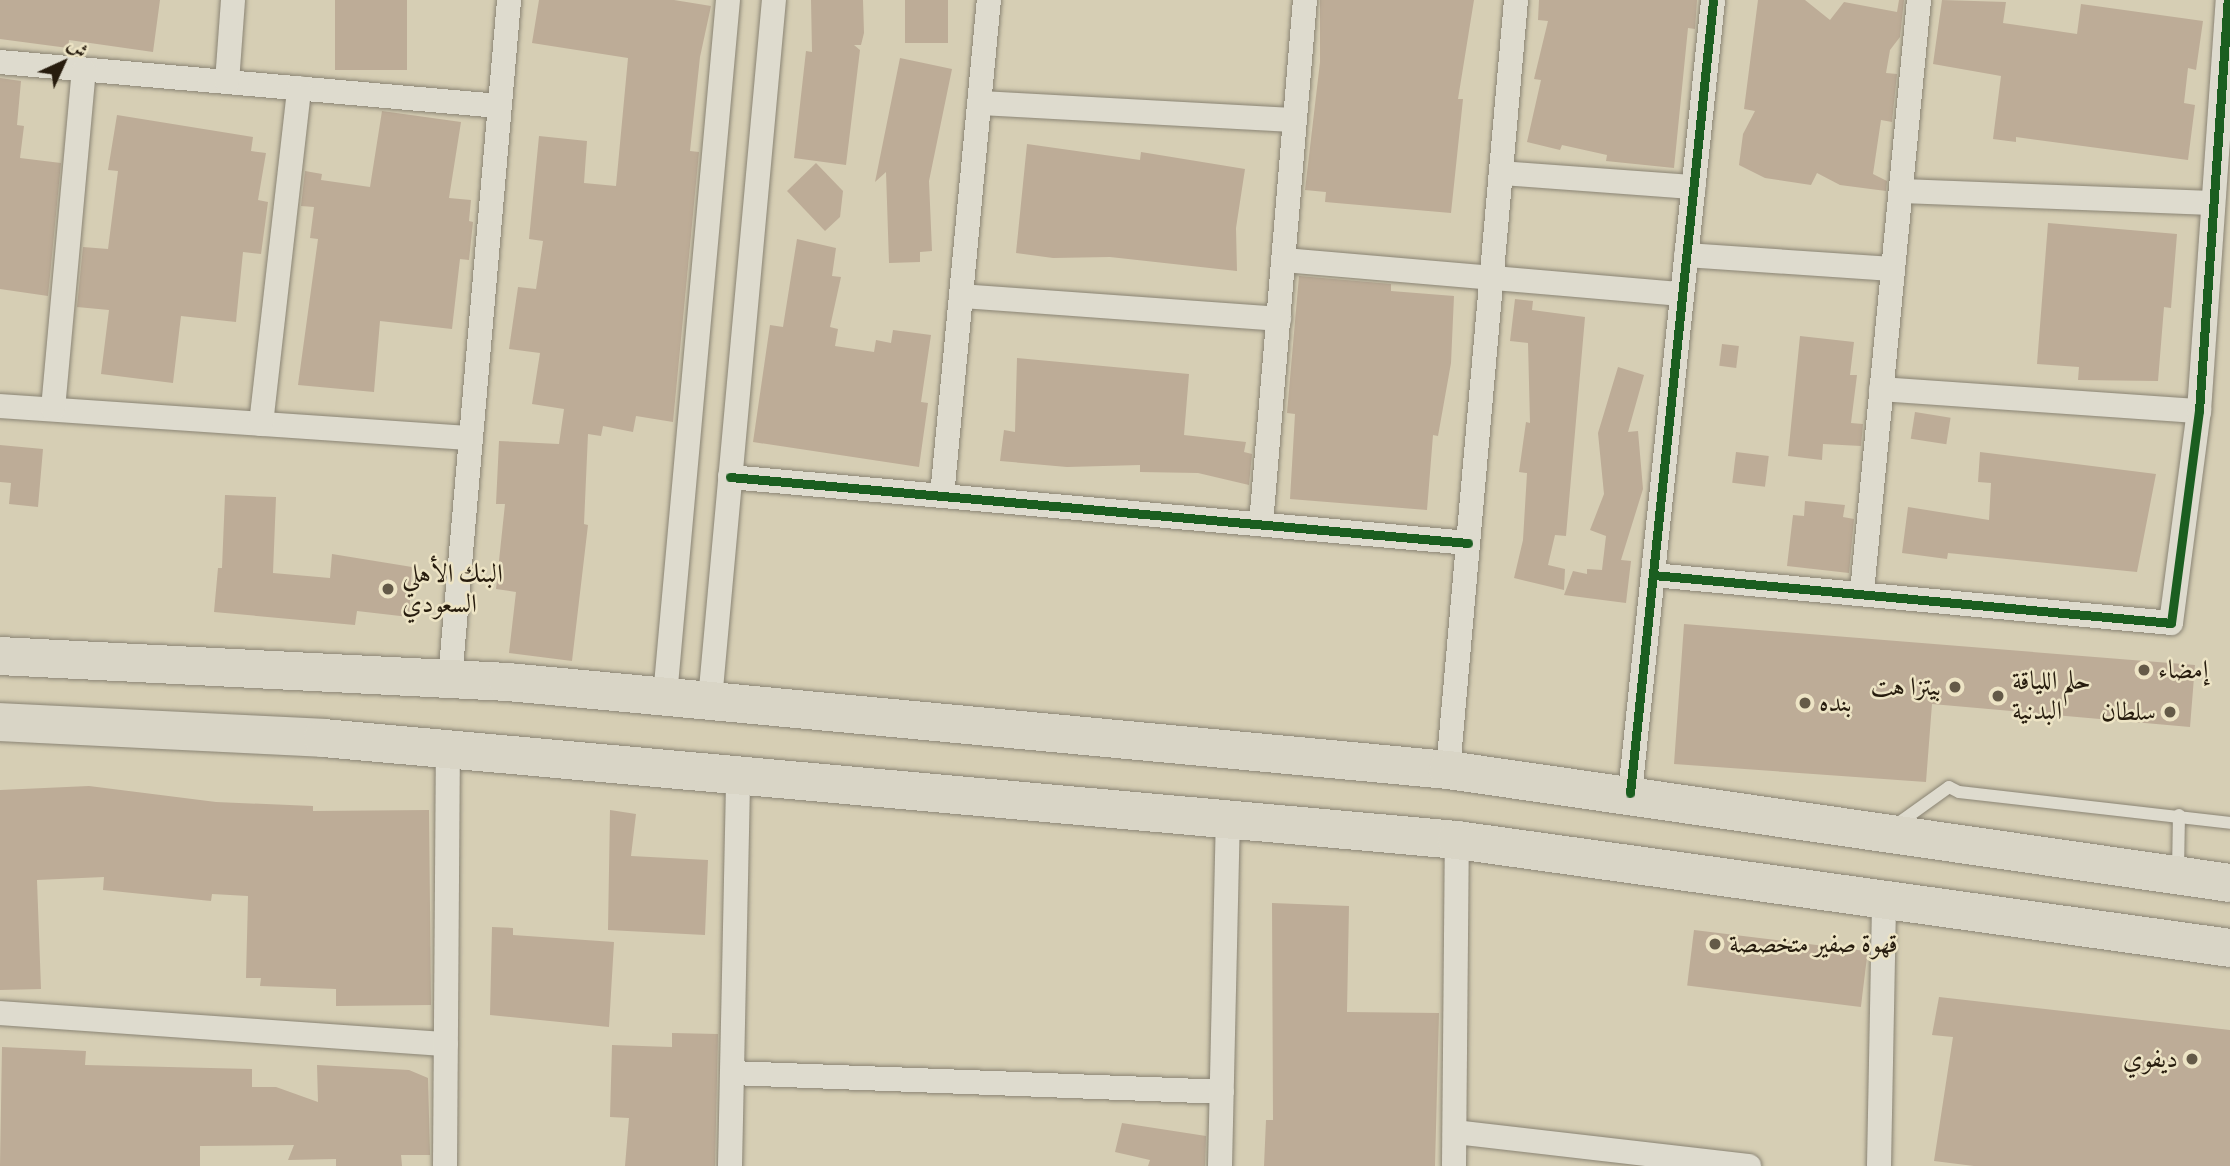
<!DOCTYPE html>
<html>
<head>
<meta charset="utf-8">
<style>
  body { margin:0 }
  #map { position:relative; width:2230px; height:1166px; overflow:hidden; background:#d6ceb4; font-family:"EB Garamond",Amiri,serif }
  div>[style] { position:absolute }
  .building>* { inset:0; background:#bdac97; transform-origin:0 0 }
  .roads { filter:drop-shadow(0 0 2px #8a8474) drop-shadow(0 0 2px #8a8474) }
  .lane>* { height:12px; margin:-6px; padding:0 6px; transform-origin:6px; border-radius:6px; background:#dedbce }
  .street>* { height:24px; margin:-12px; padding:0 12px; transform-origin:12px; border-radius:12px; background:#dedbce }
  .primary>* { height:38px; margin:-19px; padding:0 19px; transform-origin:19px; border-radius:19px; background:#d9d5c6 }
  .cycleway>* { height:9px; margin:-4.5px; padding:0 4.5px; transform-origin:4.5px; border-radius:4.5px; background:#1b5e20 }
  .dots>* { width:19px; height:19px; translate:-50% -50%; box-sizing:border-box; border:4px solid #ede4c5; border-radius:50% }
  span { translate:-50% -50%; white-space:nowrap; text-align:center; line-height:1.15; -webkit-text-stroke:5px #ede4c5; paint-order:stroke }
  .poi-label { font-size:26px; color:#271c0e }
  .left { translate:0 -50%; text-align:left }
  .right { translate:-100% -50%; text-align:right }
  .north { position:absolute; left:28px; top:28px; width:70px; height:70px; -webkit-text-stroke:5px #ede4c5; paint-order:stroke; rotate:45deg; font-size:19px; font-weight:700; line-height:28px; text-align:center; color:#271c0e }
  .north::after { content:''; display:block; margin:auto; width:24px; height:32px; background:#271c0e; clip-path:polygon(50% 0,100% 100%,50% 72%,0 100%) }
</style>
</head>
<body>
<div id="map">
  <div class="building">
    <i style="clip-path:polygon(0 0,160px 0,153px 52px,69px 40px,68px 48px,0 39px)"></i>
    <i style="left:335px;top:0;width:72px;height:70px"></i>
    <i style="clip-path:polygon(539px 0,674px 0,711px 6px,700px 57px,690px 151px,699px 152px,673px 422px,636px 416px,633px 432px,603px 426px,601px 436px,588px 434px,584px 524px,588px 525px,572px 661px,509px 653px,516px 592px,496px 589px,505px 504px,496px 504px,499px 441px,559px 444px,564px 409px,532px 404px,540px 353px,509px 349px,518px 287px,536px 289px,543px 241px,529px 239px,539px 136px,587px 141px,584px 183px,616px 186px,628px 58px,532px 43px)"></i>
    <i style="clip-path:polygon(811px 0,863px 0,864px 33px,861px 45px,854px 45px,860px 50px,846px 165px,794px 158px,806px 51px,812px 52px)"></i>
    <i style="left:905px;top:0;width:43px;height:43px"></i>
    <i style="clip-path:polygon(1320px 0,1474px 0,1458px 99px,1463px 99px,1451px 213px,1325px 202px,1326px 192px,1305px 190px,1320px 62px)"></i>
    <i style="clip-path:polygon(1539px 0,1697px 0,1695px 29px,1688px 28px,1674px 168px,1606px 161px,1607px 155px,1562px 145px,1560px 150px,1527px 142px,1541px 80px,1534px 79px,1548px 21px,1538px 20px)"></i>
    <i style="clip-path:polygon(1758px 0,1805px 0,1830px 20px,1844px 2px,1897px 12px,1899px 0,1904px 0,1900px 37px,1890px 50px,1886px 73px,1897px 74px,1892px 122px,1881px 120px,1873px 174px,1887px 181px,1886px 191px,1840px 185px,1817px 173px,1811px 185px,1765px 178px,1739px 165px,1743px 134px,1755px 111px,1744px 109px)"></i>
    <i style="clip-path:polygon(1942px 0,2006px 2px,2003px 23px,2077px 34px,2081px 4px,2203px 21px,2196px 70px,2188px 68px,2184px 103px,2195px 105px,2188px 160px,2016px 137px,2016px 142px,1993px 139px,2001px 76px,1933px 64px)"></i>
    <i style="clip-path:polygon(900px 58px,952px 69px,929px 181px,932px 251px,920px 252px,920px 262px,889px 263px,886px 172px,875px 182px)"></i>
    <i style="clip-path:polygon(0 78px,21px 81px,17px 125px,24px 126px,20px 158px,61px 163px,48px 296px,0 289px)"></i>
    <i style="clip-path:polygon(382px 111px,461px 122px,449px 198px,471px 200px,469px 221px,473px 222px,469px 260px,460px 259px,452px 329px,380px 321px,374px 392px,298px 385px,318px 239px,310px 238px,314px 207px,301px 206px,305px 171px,322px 174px,321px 180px,370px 187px)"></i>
    <i style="clip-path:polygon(117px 115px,253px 137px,251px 151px,266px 153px,258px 200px,268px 202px,261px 254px,243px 252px,236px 322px,181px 316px,173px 383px,101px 374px,109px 310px,77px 307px,83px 247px,108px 249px,118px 171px,108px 170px)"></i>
    <i style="clip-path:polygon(1027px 144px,1140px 160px,1141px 152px,1245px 169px,1236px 228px,1237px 271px,1110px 257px,1053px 258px,1016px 253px)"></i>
    <i style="clip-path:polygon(816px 163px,843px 191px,840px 217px,825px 231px,787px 191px)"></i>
    <i style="clip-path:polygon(2048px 223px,2177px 234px,2171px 308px,2164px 307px,2158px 381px,2078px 380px,2079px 367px,2037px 364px)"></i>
    <i style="clip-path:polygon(797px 239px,836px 248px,832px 276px,841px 277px,830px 327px,838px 329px,835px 346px,874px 352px,876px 340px,891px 343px,893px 330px,931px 335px,921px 402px,928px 403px,919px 467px,753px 442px,770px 325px,783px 327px)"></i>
    <i style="clip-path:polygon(1299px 276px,1391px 284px,1391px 291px,1454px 296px,1451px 363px,1438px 436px,1433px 435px,1427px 510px,1290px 499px,1295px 414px,1287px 413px)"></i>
    <i style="clip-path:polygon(1515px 299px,1533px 301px,1532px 310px,1585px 317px,1566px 536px,1555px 535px,1548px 565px,1565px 569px,1564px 590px,1514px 578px,1523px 540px,1527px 473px,1519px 472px,1526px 422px,1530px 423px,1528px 343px,1510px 341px)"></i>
    <i style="clip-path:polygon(1800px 336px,1854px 342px,1850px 375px,1857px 375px,1851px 423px,1863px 424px,1861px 446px,1823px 444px,1822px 460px,1788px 456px)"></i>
    <i style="left:1722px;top:344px;width:17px;height:22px;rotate:7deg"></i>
    <i style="clip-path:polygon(1017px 358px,1189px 374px,1184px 435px,1246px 442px,1244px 452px,1252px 454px,1249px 485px,1198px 473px,1140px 472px,1140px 465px,1067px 467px,1000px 461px,1004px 430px,1015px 432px)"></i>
    <i style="clip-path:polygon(1618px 367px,1644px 375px,1628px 432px,1638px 431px,1643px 489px,1621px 560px,1631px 561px,1626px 603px,1564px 595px,1573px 571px,1587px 574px,1587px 569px,1602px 570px,1606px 536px,1590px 530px,1604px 494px,1598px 433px)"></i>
    <i style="left:1915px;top:412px;width:36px;height:27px;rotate:9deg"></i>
    <i style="clip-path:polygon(0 445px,43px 449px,38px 507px,9px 504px,11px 483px,0 482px)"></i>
    <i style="left:1736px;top:452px;width:33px;height:31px;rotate:7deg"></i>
    <i style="clip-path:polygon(1980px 452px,2156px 474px,2137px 572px,1948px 553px,1947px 559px,1902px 553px,1908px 507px,1989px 520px,1991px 483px,1978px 482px)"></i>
    <i style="clip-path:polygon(225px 495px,276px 497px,273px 573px,330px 578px,332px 554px,412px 567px,409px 617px,357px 611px,355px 625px,214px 612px,218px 568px,222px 568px)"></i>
    <i style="clip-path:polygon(1805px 501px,1845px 505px,1843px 517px,1854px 519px,1849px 573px,1787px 566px,1793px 515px,1804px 516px)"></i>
    <i style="clip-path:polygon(1684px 624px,2195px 665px,2190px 727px,1932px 704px,1926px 782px,1674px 764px)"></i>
    <i style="clip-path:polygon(89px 786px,216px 802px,313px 806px,313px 811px,429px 810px,431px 1005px,336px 1006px,336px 989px,260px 986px,261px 978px,246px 978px,248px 896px,212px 894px,211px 901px,103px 890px,104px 877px,37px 880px,41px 989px,0 990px,0 790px)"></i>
    <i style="clip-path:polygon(610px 810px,636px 814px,631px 856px,708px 860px,705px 935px,608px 930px)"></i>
    <i style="clip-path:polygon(1272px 903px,1349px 906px,1347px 1012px,1439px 1013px,1435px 1166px,1264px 1166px,1266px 1120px,1273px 1120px)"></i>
    <i style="clip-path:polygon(492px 927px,513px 928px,513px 935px,614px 942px,609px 1027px,490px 1015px)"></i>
    <i style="left:1694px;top:930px;width:175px;height:56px;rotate:7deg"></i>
    <i style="clip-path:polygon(1939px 997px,2230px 1030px,2230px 1166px,1974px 1166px,1934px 1161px,1953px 1037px,1932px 1035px)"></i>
    <i style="clip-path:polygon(672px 1033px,718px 1034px,715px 1166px,625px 1166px,629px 1118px,610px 1117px,612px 1045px,672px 1047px)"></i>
    <i style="clip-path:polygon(2px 1047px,86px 1051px,85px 1065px,252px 1069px,252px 1087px,276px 1087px,318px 1102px,317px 1065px,409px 1070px,428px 1078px,430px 1155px,401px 1155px,402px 1166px,336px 1166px,336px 1159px,288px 1160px,294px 1145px,200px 1146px,200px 1166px,0 1166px)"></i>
    <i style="clip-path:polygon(1122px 1123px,1206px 1136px,1205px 1166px,1148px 1166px,1150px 1160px,1115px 1152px)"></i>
  </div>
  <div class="roads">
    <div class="lane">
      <i style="left:1896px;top:825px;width:65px;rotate:-35.6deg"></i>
      <i style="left:1949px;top:787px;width:11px;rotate:27deg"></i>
      <i style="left:1959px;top:792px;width:273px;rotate:6.5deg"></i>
      <i style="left:2178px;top:871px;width:56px;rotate:-89deg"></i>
    </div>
    <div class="street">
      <i style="left:0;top:62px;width:501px;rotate:5.04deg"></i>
      <i style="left:227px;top:82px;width:82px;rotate:-85.8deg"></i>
      <i style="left:979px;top:103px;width:316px;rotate:3.1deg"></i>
      <i style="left:1501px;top:173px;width:193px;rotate:4.2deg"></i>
      <i style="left:1901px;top:191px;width:312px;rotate:2.2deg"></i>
      <i style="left:1686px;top:255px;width:207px;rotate:3.9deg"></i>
      <i style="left:1284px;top:260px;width:399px;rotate:4.9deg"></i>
      <i style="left:961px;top:296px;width:319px;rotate:4.1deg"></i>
      <i style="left:1881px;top:389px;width:319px;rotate:4deg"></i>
      <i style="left:0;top:406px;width:472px;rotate:3.9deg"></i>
      <i style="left:53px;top:409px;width:340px;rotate:-84.8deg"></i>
      <i style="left:261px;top:424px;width:338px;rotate:-83.5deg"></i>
      <i style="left:730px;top:477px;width:741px;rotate:5.11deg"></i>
      <i style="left:942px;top:496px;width:498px;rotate:-84.6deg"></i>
      <i style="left:1261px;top:524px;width:526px;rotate:-85.2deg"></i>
      <i style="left:1653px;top:575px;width:520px;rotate:5.29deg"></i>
      <i style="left:2171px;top:623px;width:214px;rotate:-82.5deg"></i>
      <i style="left:2199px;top:411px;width:412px;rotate:-86deg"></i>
      <i style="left:1862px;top:592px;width:595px;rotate:-84.5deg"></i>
      <i style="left:450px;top:679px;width:682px;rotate:-85.03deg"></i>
      <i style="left:665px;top:696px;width:699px;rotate:-84.83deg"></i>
      <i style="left:710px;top:700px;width:703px;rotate:-84.78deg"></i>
      <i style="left:1448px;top:770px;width:773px;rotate:-84.95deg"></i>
      <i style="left:1630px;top:793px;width:797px;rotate:-84.02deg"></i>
      <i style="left:0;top:1013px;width:447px;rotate:4deg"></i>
      <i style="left:732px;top:1073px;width:490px;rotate:2.2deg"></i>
      <i style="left:1455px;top:1132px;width:296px;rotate:6.6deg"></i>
      <i style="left:445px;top:1166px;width:417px;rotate:-89.6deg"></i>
      <i style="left:730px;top:1166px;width:391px;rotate:-88.8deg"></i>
      <i style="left:1220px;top:1166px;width:347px;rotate:-88.7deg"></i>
      <i style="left:1454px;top:1166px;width:326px;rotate:-89.5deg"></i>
      <i style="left:1879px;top:1166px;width:266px;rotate:-88.9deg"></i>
    </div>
    <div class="primary">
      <i style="left:0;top:656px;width:509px;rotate:2.93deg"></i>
      <i style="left:508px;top:682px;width:944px;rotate:5.35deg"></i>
      <i style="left:1448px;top:770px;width:790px;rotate:8.22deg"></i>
      <i style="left:0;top:722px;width:323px;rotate:2.8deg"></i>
      <i style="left:323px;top:738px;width:1139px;rotate:5.14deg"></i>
      <i style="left:1457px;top:840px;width:781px;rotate:7.95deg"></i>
    </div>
  </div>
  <div class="cycleway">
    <i style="left:730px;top:477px;width:741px;rotate:5.11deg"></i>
    <i style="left:1653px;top:575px;width:520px;rotate:5.29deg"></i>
    <i style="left:2171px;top:623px;width:214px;rotate:-82.5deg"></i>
    <i style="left:2199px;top:411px;width:412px;rotate:-86deg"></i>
    <i style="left:1630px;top:793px;width:797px;rotate:-84.02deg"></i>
  </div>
  <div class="dots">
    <i style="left:388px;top:589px;background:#645a48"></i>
    <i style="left:2144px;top:670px;background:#645a48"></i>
    <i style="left:1955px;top:687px;background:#645a48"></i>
    <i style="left:1998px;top:696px;background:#645a48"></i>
    <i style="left:1805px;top:703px;background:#645a48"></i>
    <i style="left:2170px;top:712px;background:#645a48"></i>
    <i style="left:1715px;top:944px;background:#645a48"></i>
    <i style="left:2192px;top:1059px;background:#645a48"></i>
  </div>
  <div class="poi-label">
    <span class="left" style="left:402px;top:589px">البنك الأهلي<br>السعودي</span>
    <span class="left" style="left:2158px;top:670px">إمضاء</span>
    <span class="left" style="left:2012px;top:696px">حلم اللياقة<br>البدنية</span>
    <span class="right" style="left:1941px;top:687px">بيتزا هت</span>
    <span class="left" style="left:1819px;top:703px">بنده</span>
    <span class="right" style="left:2156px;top:712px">سلطان</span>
    <span class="left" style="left:1729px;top:944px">قهوة صفير متخصصة</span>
    <span class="right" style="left:2178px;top:1059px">ديفوي</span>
  </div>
  <div class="north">ش</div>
</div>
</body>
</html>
